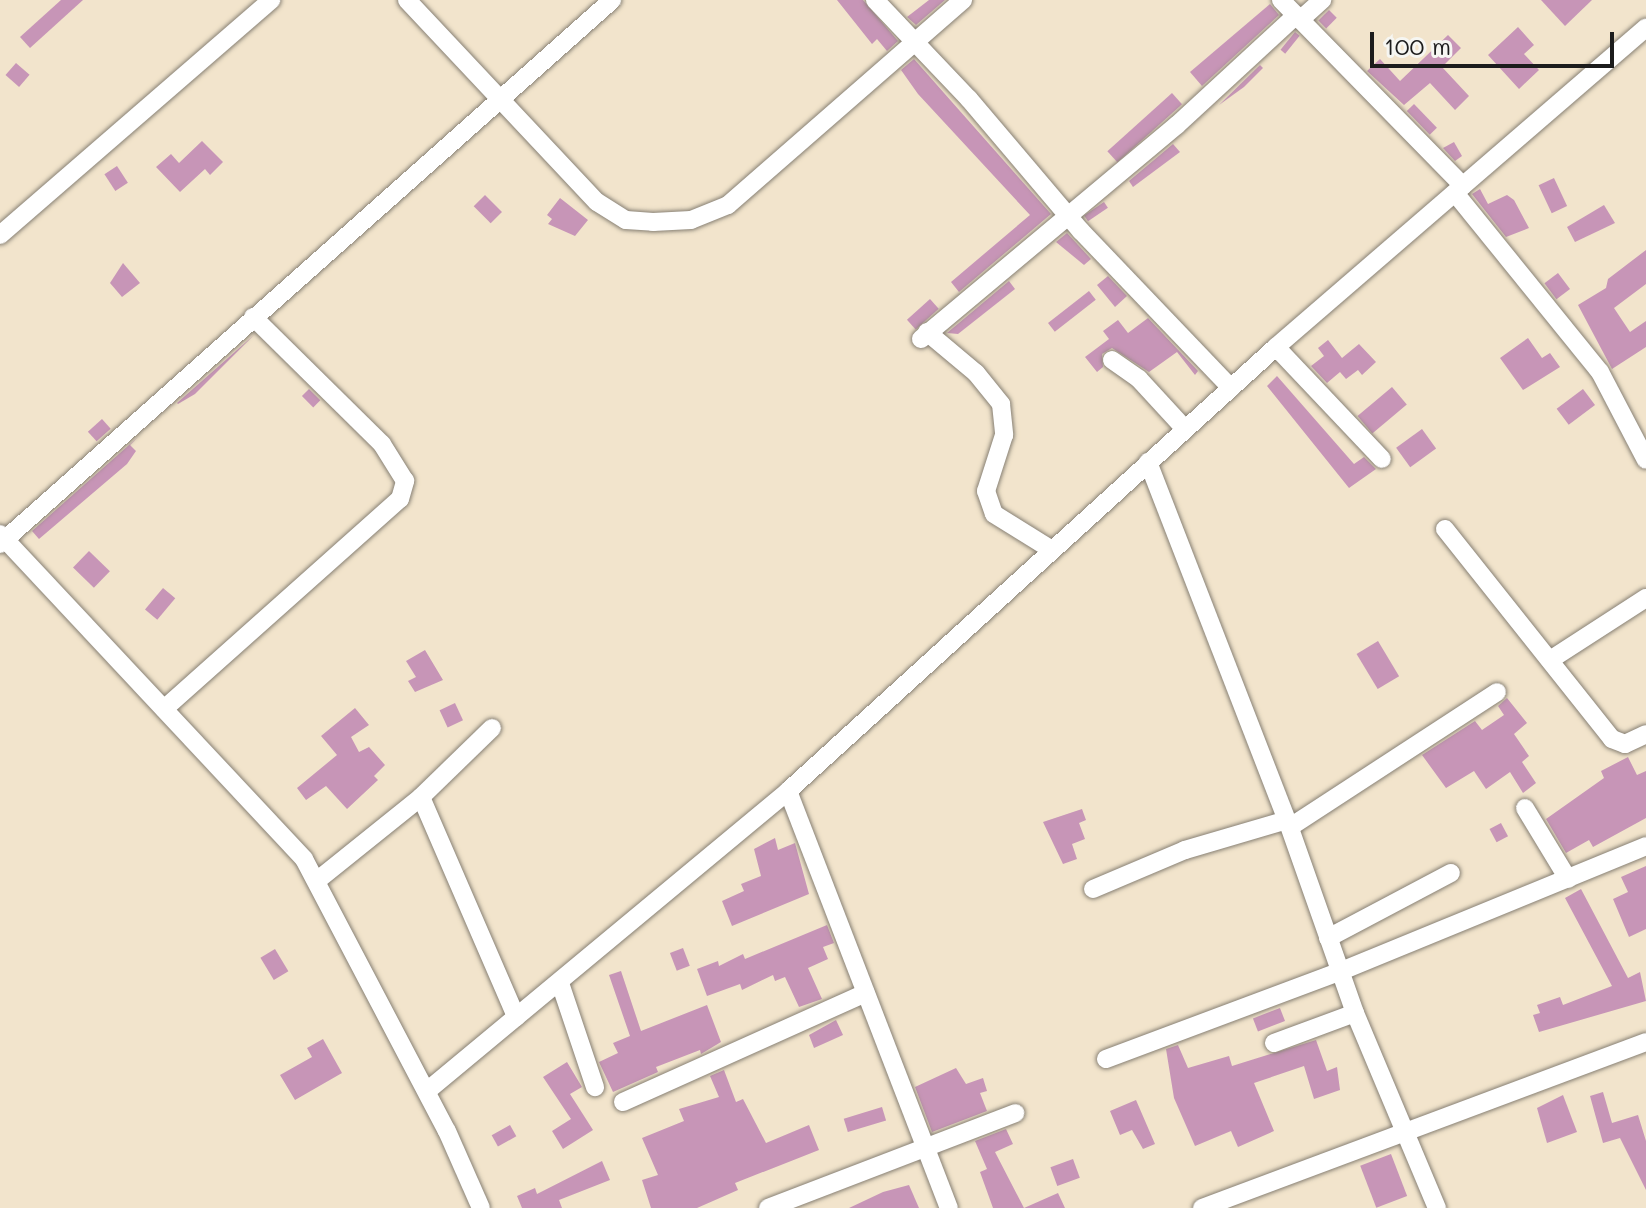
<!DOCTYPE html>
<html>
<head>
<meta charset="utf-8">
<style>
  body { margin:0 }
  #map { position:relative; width:1646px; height:1208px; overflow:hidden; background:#f2e4cc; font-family:Mali,sans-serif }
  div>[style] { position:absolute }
  .building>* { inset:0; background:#c795b7; transform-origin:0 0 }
  .roads { filter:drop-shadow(0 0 2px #878074) drop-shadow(0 0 2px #878074) }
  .minor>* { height:18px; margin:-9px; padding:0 9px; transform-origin:9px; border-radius:9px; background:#fff }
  span { translate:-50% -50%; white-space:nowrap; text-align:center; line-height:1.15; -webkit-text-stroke:6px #f6f6f2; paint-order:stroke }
  .scale { position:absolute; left:1370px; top:32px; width:244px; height:36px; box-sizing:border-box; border:4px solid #1c1c1c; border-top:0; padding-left:10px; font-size:24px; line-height:28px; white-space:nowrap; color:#1c1c1c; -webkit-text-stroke:6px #f6f6f2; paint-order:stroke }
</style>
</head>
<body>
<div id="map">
  <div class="building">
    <i style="clip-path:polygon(61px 0,83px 0,30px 48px,20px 37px)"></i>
    <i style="clip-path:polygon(837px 0,863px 0,898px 41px,887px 51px,877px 39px,872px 44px)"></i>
    <i style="clip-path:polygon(929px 0,945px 0,916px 25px,907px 17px)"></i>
    <i style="clip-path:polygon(1541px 0,1592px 0,1565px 26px)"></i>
    <i style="clip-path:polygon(1270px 4px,1279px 15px,1202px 86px,1190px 72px)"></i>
    <i style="left:1329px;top:10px;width:11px;height:15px;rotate:45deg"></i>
    <i style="clip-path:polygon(1518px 27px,1534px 45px,1524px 54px,1539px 70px,1519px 89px,1488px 55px)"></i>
    <i style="left:1295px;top:32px;width:6px;height:23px;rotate:39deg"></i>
    <i style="clip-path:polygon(1448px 35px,1461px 48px,1442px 67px,1469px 96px,1455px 110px,1430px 83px,1404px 105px,1367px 71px,1380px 59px,1400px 81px)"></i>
    <i style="clip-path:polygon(914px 59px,1051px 214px,959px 292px,951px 282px,1030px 215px,918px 94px,901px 70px)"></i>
    <i style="left:16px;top:63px;width:18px;height:16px;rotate:41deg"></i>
    <i style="clip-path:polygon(1260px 65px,1263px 68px,1244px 87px,1219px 105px)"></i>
    <i style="left:1172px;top:93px;width:15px;height:87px;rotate:48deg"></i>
    <i style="left:1414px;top:104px;width:33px;height:10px;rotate:46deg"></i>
    <i style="clip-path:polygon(202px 141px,223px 162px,210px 175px,205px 169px,180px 192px,156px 167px,171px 154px,179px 163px)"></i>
    <i style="clip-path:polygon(1454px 142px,1462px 156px,1455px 161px,1443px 148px)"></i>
    <i style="clip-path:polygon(1173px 144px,1180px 152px,1133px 187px,1129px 181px)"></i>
    <i style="left:117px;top:166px;width:20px;height:15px;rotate:57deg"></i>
    <i style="left:1554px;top:178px;width:31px;height:17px;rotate:65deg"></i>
    <i style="clip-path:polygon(1480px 189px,1488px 204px,1507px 195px,1514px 200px,1529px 228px,1506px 237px,1472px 194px)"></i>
    <i style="left:485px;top:195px;width:24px;height:16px;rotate:45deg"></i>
    <i style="clip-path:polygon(560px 198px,588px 220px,575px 236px,548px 224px,552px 219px,547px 215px)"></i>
    <i style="left:1104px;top:202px;width:7px;height:24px;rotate:56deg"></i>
    <i style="clip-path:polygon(1604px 205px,1615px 223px,1575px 242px,1567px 227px)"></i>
    <i style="clip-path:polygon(1067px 233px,1091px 259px,1084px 265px,1056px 242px)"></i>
    <i style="clip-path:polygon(1646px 250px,1646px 284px,1614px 308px,1630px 332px,1646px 321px,1646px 347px,1612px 369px,1578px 305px,1606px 288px,1608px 279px)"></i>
    <i style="clip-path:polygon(123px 263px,140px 283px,122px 297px,110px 283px)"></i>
    <i style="left:1558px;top:273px;width:20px;height:17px;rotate:53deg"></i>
    <i style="clip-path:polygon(1108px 276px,1127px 296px,1115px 307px,1097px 285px)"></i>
    <i style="clip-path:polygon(1009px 281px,1015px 289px,958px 334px,947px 333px)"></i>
    <i style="left:1089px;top:291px;width:11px;height:52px;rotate:52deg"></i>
    <i style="left:930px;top:299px;width:13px;height:31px;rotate:48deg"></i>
    <i style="clip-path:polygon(1148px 318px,1198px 371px,1195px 375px,1177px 352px,1149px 372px,1112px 348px,1102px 354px,1103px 367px,1097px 372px,1085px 357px,1109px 339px,1103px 331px,1118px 320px,1128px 333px)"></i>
    <i style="clip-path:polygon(254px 335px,195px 394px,178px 404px,177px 403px)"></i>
    <i style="clip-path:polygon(1528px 338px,1542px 358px,1550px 353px,1560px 367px,1523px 390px,1500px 358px)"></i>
    <i style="clip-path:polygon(1328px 340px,1342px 358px,1359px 344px,1376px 362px,1362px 375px,1358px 370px,1346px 379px,1340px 372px,1327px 383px,1311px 366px,1324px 356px,1318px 348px)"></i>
    <i style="clip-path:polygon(1277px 376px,1354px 464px,1364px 457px,1376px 469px,1349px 488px,1267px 386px)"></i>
    <i style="left:1392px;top:387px;width:23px;height:45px;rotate:50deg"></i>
    <i style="left:309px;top:389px;width:16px;height:10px;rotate:45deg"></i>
    <i style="left:1583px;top:389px;width:20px;height:33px;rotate:53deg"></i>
    <i style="left:102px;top:419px;width:13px;height:19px;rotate:48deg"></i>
    <i style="left:1422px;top:429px;width:24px;height:32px;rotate:54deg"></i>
    <i style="clip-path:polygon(138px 437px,130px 445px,136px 451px,127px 464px,39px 539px,32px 531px)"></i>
    <i style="left:89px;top:551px;width:29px;height:23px;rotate:44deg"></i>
    <i style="left:163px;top:588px;width:16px;height:28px;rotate:40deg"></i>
    <i style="left:1378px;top:641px;width:41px;height:25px;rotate:59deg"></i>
    <i style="clip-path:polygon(425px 650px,443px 680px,415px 692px,408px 681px,416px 677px,406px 661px)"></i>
    <i style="clip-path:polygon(1507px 698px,1527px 723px,1514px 734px,1529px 756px,1522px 762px,1536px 783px,1523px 793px,1510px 772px,1486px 789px,1474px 771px,1446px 788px,1422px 755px,1475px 721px,1482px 730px,1504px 715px,1498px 706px)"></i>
    <i style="left:455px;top:703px;width:19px;height:17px;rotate:65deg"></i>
    <i style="clip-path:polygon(355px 708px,369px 725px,351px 737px,359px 752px,369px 747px,385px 765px,374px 776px,378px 780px,347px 809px,326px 786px,306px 800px,297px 788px,337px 755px,321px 736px)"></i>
    <i style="clip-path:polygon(1628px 757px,1637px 775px,1646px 771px,1646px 818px,1593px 847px,1589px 840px,1566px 853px,1546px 819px,1604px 778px,1601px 771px)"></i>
    <i style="clip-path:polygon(1082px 809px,1086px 820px,1079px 823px,1085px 839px,1072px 844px,1077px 859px,1063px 864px,1043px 822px)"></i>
    <i style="left:1501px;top:823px;width:15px;height:13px;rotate:62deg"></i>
    <i style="clip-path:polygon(775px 838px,778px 850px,795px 843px,809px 894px,732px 926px,722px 901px,744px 891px,741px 884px,761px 876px,754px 849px)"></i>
    <i style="clip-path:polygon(1646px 866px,1646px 929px,1629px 937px,1613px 899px,1628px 892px,1621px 877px)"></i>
    <i style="clip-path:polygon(1581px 889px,1628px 978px,1640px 972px,1646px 1001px,1539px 1032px,1533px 1015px,1540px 1013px,1537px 1005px,1560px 997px,1563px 1005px,1612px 986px,1565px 898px)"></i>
    <i style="clip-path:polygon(827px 925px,834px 943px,823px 947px,828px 959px,808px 968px,822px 999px,799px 1007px,785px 977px,775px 981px,773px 975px,742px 990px,740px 984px,707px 996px,697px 969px,718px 961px,719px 966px,743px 954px,745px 959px)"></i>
    <i style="left:683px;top:948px;width:19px;height:14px;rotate:69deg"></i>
    <i style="left:275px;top:949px;width:26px;height:17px;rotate:59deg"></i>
    <i style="clip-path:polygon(621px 971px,641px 1031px,707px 1005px,721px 1042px,701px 1054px,700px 1050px,656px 1067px,658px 1072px,613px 1092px,599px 1062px,618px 1053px,613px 1043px,630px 1036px,609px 975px)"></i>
    <i style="left:1280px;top:1008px;width:14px;height:29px;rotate:69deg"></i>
    <i style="clip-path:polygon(836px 1020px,843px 1035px,814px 1048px,809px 1035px)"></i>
    <i style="clip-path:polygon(323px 1039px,342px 1073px,295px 1100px,280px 1075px,312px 1057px,307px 1048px)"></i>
    <i style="clip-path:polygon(1316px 1040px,1327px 1071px,1337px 1067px,1340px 1090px,1314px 1099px,1304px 1066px,1254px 1083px,1274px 1131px,1238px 1147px,1231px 1131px,1195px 1146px,1174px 1098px,1166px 1049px,1178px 1045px,1188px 1068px,1229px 1056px,1232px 1066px)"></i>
    <i style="clip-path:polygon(567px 1062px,582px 1087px,570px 1094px,593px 1130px,563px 1149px,552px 1131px,571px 1119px,543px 1077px)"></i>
    <i style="clip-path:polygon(956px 1068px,966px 1084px,983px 1078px,987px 1091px,980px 1093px,987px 1111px,932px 1132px,915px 1087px)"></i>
    <i style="clip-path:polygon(724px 1070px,736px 1102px,743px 1099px,766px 1143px,809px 1125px,819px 1150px,735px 1183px,738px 1190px,697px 1208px,651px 1208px,642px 1180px,658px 1175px,642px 1138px,684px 1121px,679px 1109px,719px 1097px,710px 1076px)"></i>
    <i style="clip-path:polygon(1603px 1092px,1612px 1123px,1638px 1115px,1646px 1141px,1646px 1190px,1620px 1138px,1603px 1143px,1590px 1096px)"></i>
    <i style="clip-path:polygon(1563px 1095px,1577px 1132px,1547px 1143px,1537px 1108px)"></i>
    <i style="clip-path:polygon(1136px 1100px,1155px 1144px,1143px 1149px,1132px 1130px,1120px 1135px,1110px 1111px)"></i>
    <i style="left:882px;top:1107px;width:14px;height:40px;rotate:73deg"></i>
    <i style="left:510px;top:1125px;width:13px;height:21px;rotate:61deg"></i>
    <i style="clip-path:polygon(1006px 1129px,1013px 1144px,995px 1152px,1024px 1208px,1058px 1193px,1065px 1208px,993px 1208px,980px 1172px,987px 1169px,975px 1141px)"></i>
    <i style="left:1391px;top:1154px;width:45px;height:33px;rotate:69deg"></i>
    <i style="left:1073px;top:1159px;width:20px;height:24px;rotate:70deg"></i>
    <i style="clip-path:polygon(602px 1161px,610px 1180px,559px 1200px,562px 1208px,522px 1208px,517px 1196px,535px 1188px,537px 1194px)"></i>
    <i style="clip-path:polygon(909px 1185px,919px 1208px,849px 1208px,883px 1192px)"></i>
  </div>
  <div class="roads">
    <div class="minor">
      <i style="left:407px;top:0;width:277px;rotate:46.8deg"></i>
      <i style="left:597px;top:202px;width:34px;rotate:32deg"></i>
      <i style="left:626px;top:220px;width:27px;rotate:4deg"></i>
      <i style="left:653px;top:222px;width:38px;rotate:-3deg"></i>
      <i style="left:691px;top:220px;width:40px;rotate:-22deg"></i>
      <i style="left:728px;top:205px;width:312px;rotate:-41.1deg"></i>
      <i style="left:875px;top:0;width:137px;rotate:46.5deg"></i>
      <i style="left:969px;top:99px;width:173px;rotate:49.7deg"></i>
      <i style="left:1081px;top:231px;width:217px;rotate:46.3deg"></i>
      <i style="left:1281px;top:0;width:260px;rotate:45.6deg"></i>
      <i style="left:1300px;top:20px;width:30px;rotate:-42deg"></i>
      <i style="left:1455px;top:193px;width:230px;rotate:51deg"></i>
      <i style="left:1600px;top:372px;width:99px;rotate:62.4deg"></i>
      <i style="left:0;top:235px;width:359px;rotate:-40.9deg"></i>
      <i style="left:927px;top:332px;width:64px;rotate:39.9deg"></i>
      <i style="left:976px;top:373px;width:40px;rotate:51deg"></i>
      <i style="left:1001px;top:404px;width:31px;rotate:84deg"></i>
      <i style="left:1004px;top:435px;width:59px;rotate:107.8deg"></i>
      <i style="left:986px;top:491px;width:24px;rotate:71deg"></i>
      <i style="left:994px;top:514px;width:68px;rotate:31.8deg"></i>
      <i style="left:921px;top:339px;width:334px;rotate:-39.9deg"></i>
      <i style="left:1177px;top:125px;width:162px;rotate:-42.7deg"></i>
      <i style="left:1276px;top:347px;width:154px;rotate:46.6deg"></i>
      <i style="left:1112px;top:360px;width:33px;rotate:35deg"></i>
      <i style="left:1139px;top:379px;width:68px;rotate:47.4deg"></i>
      <i style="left:1148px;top:462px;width:384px;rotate:68.8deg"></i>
      <i style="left:1287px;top:820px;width:205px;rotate:70.6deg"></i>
      <i style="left:1355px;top:1013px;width:212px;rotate:67.2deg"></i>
      <i style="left:1445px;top:529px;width:268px;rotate:51.5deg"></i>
      <i style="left:1612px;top:739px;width:14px;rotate:21deg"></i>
      <i style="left:1625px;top:744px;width:23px;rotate:-25deg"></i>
      <i style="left:0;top:534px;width:445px;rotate:46.9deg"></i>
      <i style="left:304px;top:859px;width:307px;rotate:62.3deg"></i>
      <i style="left:447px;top:1131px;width:84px;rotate:66.2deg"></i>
      <i style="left:0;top:544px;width:819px;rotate:-41.63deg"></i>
      <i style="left:1550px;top:660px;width:114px;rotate:-32.9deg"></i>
      <i style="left:164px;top:709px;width:316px;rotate:-41.7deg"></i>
      <i style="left:400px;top:499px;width:19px;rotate:-74deg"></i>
      <i style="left:405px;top:481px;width:44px;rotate:-121.9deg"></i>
      <i style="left:382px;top:444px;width:181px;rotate:-135.4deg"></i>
      <i style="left:788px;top:791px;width:447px;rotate:68.9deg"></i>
      <i style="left:421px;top:797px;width:240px;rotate:66.6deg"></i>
      <i style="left:1525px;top:808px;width:83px;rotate:58.8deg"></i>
      <i style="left:1290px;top:827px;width:247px;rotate:-33.1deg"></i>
      <i style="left:319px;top:879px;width:131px;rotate:-38.8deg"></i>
      <i style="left:421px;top:797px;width:99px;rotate:-44.2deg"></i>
      <i style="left:1093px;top:889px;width:100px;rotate:-23deg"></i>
      <i style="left:1185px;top:850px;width:106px;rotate:-16.4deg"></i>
      <i style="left:1328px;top:938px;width:139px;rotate:-27.9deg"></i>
      <i style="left:560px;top:983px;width:110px;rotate:71.4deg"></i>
      <i style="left:1274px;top:1043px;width:86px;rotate:-20.3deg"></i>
      <i style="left:1106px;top:1059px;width:249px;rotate:-20.5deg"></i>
      <i style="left:1339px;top:972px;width:332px;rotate:-22.3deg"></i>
      <i style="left:427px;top:1091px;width:469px;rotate:-39.7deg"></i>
      <i style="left:788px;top:791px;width:660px;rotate:-42.3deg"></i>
      <i style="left:1276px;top:347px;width:489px;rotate:-40.8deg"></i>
      <i style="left:623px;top:1102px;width:266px;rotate:-24.2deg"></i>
      <i style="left:768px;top:1208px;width:265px;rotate:-21deg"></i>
      <i style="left:1202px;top:1208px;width:474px;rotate:-20.5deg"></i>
    </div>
  </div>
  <div class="scale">100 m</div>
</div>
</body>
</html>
